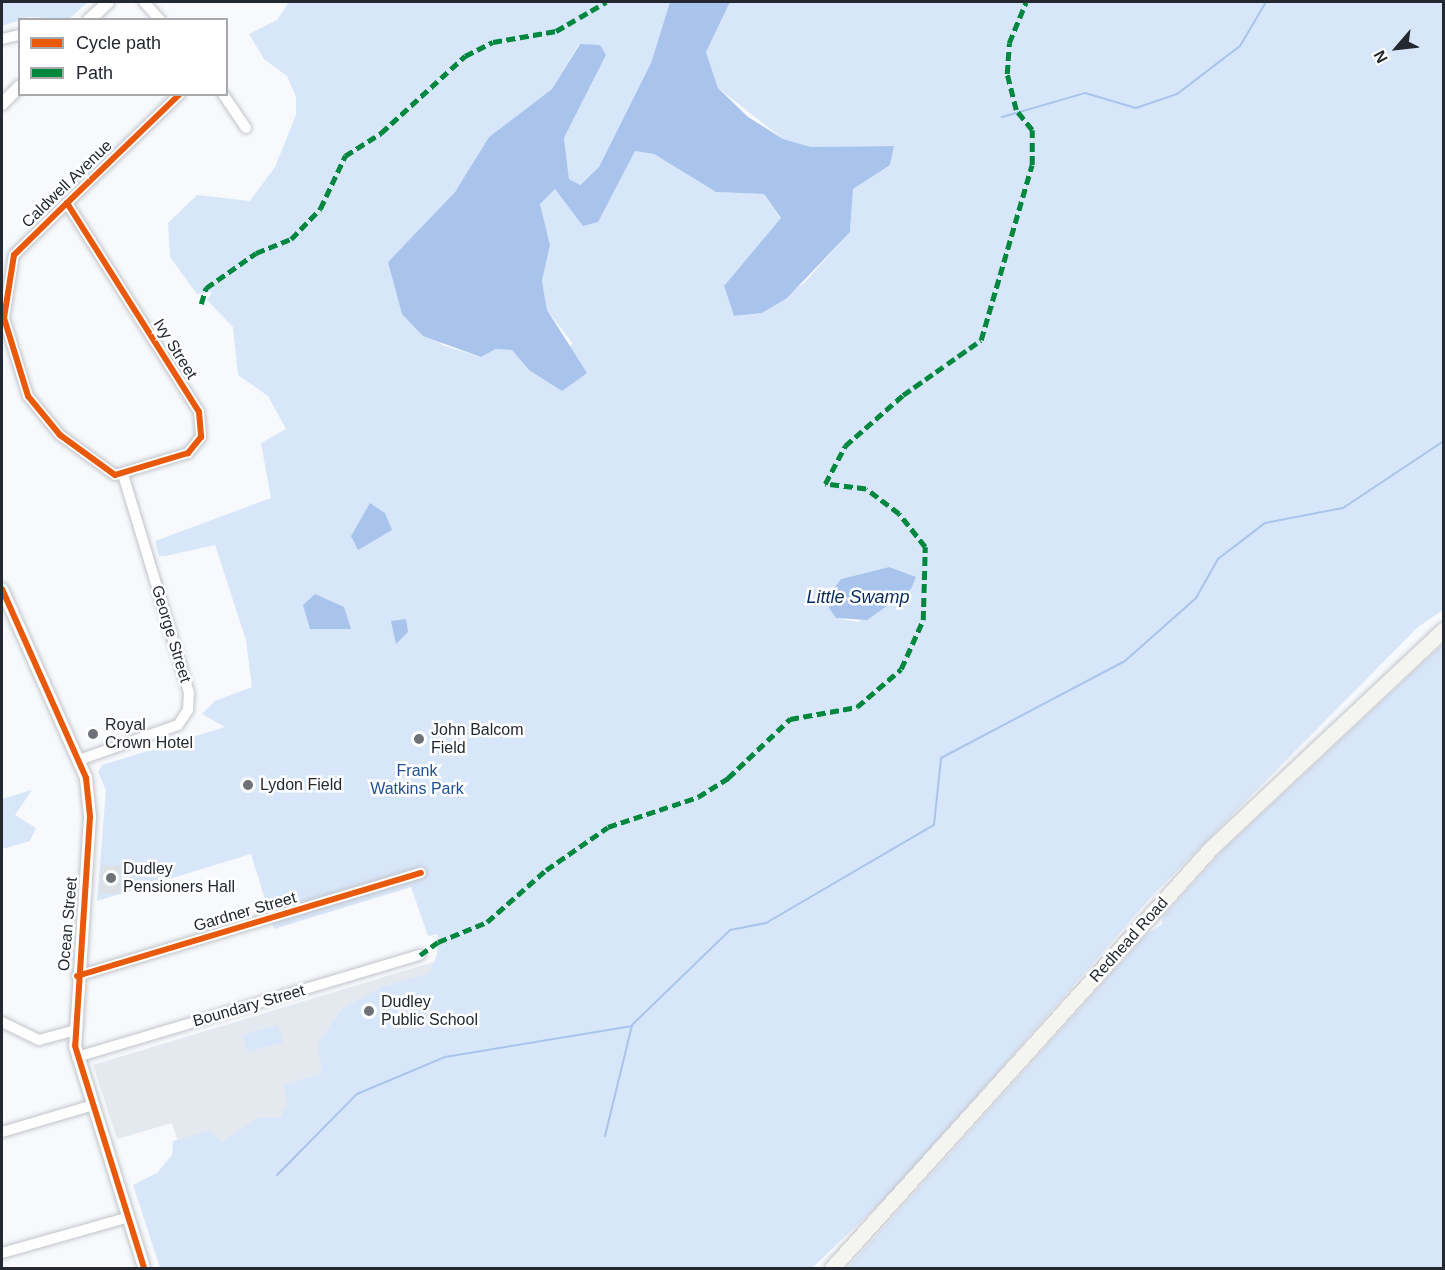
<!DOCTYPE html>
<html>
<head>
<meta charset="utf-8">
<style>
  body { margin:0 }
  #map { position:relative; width:1445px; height:1270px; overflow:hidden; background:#f7f9fc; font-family:Arial,sans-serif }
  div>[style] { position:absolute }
  .built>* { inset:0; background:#e4e9f0 }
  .green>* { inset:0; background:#d8e6fa; transform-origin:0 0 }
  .water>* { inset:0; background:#a9c4ec }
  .stream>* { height:2px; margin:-1px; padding:0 1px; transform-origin:1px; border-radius:1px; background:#a9c4ec }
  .building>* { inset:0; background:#dde0e5; transform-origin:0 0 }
  .roads { filter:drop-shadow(0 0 2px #c1c4c9) drop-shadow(0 0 2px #c1c4c9) }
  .minor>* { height:10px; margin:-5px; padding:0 5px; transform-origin:5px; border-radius:5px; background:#fefeff }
  .tertiary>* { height:12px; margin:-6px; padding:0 6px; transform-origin:6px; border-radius:6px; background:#fefeff }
  .secondary>* { height:15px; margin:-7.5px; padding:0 7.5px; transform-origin:7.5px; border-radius:7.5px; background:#f4f4f0 }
  .quiet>* { height:4.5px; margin-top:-2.25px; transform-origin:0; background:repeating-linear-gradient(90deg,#00873e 0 9px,transparent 0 13.5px) }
  .cycleway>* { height:6px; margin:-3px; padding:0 3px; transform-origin:3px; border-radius:3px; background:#e8590c }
  .dots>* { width:16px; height:16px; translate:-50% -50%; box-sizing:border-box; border:3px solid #fff; border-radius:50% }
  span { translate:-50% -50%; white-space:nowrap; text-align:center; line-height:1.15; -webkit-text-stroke:5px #fff; paint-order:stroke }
  .street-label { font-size:16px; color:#242931 }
  .poi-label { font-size:16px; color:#242931 }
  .left { translate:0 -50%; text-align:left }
  .park-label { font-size:16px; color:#225194 }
  .water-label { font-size:18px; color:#062b5c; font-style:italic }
  .frame { position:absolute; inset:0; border:3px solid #242931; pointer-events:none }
  .legend { position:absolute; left:18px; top:18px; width:210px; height:78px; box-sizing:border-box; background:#fff; border:2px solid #a7a9ad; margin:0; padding:8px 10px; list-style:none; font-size:18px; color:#242931 }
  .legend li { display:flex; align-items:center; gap:12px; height:30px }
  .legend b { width:30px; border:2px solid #a7a9ad }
  .north { position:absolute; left:1367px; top:18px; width:60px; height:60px; -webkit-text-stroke:4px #fff; paint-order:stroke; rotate:242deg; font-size:16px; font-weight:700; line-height:24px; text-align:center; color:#242931 }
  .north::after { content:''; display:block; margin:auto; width:21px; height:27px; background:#242931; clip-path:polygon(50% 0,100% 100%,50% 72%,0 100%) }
</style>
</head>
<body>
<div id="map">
  <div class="built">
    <i style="clip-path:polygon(450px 957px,484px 1069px,184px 1162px,172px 1123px,117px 1139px,93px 1065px)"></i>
  </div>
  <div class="green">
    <i style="clip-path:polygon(2px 2px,88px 2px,69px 19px,29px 17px,2px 26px)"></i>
    <i style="clip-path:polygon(evenodd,289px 2px,670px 2px,651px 63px,599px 167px,579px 185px,569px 179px,564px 138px,606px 55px,579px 44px,552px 89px,489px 137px,455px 192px,388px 262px,442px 345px,481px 357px,496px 349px,512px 350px,529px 370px,573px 344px,547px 310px,542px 281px,550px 245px,540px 204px,546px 193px,554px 189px,569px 202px,583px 226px,601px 208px,635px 151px,654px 154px,716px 192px,764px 194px,781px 219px,724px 286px,734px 316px,762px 313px,804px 283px,850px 232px,853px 188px,890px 164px,894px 146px,811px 147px,783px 139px,718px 88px,706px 52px,730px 2px,1443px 2px,1443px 610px,1418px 627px,1153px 895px,898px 1186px,812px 1268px,160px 1268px,133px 1185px,157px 1173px,172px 1155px,173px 1141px,210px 1131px,222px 1142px,258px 1118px,280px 1118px,288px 1102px,283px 1086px,322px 1073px,318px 1043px,342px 1009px,382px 987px,430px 973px,437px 954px,438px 934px,428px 936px,411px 887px,274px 929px,251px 854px,97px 901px,106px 790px,98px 772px,102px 765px,225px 727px,202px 714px,215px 701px,252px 687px,246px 640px,215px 545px,165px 556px,159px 556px,155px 541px,271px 498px,261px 443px,286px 429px,268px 396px,238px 375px,233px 327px,207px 300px,212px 292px,197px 294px,170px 257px,168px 223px,197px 195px,250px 201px,275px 167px,296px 115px,296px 97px,287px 76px,264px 59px,249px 34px,277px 20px,289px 2px,889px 567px,900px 598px,858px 622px,836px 618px,841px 579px,889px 567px)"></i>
    <i style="clip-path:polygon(1443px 644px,1443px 1268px,847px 1268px,1146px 935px,1162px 924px,1162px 918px,1224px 849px)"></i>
    <i style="clip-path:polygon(32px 790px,15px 815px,36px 828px,30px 841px,2px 849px,2px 799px)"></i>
    <i style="left:278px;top:1025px;width:18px;height:37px;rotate:74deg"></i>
  </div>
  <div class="water">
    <i style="clip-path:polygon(670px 2px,730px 2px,706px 52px,718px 88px,748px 117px,783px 139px,811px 147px,894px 146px,890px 165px,853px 189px,850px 232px,787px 298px,762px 313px,734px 316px,724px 286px,781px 218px,764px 194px,716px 192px,654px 154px,635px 151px,598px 222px,583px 226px,555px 189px,540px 204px,550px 245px,542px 281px,547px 310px,587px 373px,562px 391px,529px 370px,512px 350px,496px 349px,481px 357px,423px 336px,402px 314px,388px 262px,455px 192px,489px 137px,552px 89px,580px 44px,600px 45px,606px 55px,564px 138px,569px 179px,580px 185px,599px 167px,651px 63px)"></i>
    <i style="clip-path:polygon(370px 503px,385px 513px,392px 530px,358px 550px,351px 536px)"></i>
    <i style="clip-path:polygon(889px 567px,916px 577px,911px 589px,867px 620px,836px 618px,829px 608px,830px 594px,841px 579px)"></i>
    <i style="clip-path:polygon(315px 594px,344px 607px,351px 629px,310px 629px,303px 605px)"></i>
    <i style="clip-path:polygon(406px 619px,408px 632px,396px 644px,391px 621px)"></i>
  </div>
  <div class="stream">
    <i style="left:1002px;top:117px;width:86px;rotate:-16.1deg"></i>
    <i style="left:1085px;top:93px;width:53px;rotate:16.4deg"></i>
    <i style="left:1136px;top:108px;width:43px;rotate:-18.9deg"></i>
    <i style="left:1177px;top:94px;width:79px;rotate:-37.3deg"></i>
    <i style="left:1240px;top:46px;width:51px;rotate:-59.4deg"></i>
    <i style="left:605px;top:1136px;width:114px;rotate:-76.3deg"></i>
    <i style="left:632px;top:1025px;width:136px;rotate:-44.1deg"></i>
    <i style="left:730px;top:930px;width:37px;rotate:-11deg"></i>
    <i style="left:766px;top:923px;width:194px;rotate:-30.3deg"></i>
    <i style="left:934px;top:825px;width:67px;rotate:-84deg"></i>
    <i style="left:941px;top:758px;width:208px;rotate:-27.8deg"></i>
    <i style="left:1125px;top:661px;width:95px;rotate:-41.6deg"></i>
    <i style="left:1196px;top:598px;width:45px;rotate:-60.6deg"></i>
    <i style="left:1218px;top:559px;width:59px;rotate:-37.5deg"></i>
    <i style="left:1265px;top:523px;width:79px;rotate:-10.9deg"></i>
    <i style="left:1343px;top:508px;width:121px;rotate:-33.6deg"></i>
    <i style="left:277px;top:1175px;width:114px;rotate:-45.4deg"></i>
    <i style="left:357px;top:1094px;width:95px;rotate:-22.8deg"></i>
    <i style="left:445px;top:1057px;width:190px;rotate:-9.4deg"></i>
  </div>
  <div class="building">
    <i style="left:101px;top:865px;width:20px;height:28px;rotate:3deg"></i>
  </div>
  <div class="roads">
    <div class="minor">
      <i style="left:144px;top:2px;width:24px;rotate:48deg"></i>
      <i style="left:2px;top:39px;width:18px;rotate:-13deg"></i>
      <i style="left:223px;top:94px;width:41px;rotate:55.9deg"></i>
      <i style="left:67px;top:203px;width:247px;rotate:57.7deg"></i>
      <i style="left:199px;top:412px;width:25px;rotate:85deg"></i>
      <i style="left:201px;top:437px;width:21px;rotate:129deg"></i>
      <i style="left:188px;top:453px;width:76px;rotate:163.2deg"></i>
      <i style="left:115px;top:475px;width:68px;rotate:-144deg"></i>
      <i style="left:60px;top:435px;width:50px;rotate:-129.4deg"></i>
      <i style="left:28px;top:396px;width:82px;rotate:-107.1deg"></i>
      <i style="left:4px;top:318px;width:64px;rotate:-81deg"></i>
      <i style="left:14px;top:255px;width:74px;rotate:-44.5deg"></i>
      <i style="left:67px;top:203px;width:157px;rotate:-44deg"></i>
      <i style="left:79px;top:760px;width:105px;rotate:-19.5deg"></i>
      <i style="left:178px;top:725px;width:18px;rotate:-56deg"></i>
      <i style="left:188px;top:710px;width:17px;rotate:-87deg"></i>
      <i style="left:189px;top:693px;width:228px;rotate:-106.8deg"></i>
      <i style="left:77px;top:976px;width:359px;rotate:-16.7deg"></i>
      <i style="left:2px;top:1022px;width:41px;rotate:25.9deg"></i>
      <i style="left:39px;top:1040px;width:35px;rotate:-15deg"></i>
      <i style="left:77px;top:1057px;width:358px;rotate:-16.6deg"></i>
      <i style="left:2px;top:1132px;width:95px;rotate:-16.5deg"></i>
      <i style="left:2px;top:1253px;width:132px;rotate:-15.8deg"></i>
    </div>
    <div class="tertiary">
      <i style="left:89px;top:20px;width:26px;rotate:-43deg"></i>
      <i style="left:2px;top:104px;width:25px;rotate:-45deg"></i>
      <i style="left:2px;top:589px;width:207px;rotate:66deg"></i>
      <i style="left:86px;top:778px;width:39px;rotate:84deg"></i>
      <i style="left:90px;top:817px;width:229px;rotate:93.7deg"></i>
      <i style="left:75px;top:1046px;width:232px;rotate:72.7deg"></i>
    </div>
    <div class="secondary">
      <i style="left:832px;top:1268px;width:567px;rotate:-47.93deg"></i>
      <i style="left:1212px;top:847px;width:318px;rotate:-43.2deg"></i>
    </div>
  </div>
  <div class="quiet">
    <i style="left:201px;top:304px;width:17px;rotate:-73deg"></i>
    <i style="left:206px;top:288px;width:61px;rotate:-35deg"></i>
    <i style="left:256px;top:253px;width:38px;rotate:-22deg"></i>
    <i style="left:291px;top:239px;width:42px;rotate:-46deg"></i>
    <i style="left:320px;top:209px;width:59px;rotate:-64.7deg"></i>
    <i style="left:345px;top:156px;width:43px;rotate:-32.6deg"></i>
    <i style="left:381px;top:133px;width:114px;rotate:-42.5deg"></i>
    <i style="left:465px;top:56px;width:31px;rotate:-27deg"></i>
    <i style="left:493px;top:42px;width:64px;rotate:-9.9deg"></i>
    <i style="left:556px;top:31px;width:58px;rotate:-30.1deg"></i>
    <i style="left:420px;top:955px;width:22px;rotate:-36deg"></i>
    <i style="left:438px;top:942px;width:53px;rotate:-22.2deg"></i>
    <i style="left:487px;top:922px;width:79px;rotate:-41.4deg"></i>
    <i style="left:546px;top:870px;width:75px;rotate:-34.7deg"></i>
    <i style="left:608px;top:827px;width:95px;rotate:-18.4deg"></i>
    <i style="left:698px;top:797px;width:36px;rotate:-32deg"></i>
    <i style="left:728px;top:778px;width:86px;rotate:-43.6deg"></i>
    <i style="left:790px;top:719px;width:68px;rotate:-10.2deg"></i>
    <i style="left:857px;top:707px;width:58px;rotate:-40.8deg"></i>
    <i style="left:901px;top:669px;width:54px;rotate:-65.8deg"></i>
    <i style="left:923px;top:620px;width:73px;rotate:-88.4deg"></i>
    <i style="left:925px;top:547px;width:42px;rotate:-128.2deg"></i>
    <i style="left:899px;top:514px;width:41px;rotate:-142.9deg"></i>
    <i style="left:866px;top:489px;width:41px;rotate:-173deg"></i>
    <i style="left:825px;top:484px;width:43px;rotate:-62.2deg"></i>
    <i style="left:845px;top:446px;width:77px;rotate:-41.3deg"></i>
    <i style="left:903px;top:395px;width:95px;rotate:-35.2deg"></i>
    <i style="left:981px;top:340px;width:182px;rotate:-73.8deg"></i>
    <i style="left:1032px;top:165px;width:35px;rotate:-90deg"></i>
    <i style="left:1032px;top:130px;width:26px;rotate:-129deg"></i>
    <i style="left:1016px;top:110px;width:37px;rotate:-104deg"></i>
    <i style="left:1007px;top:74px;width:31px;rotate:-86deg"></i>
    <i style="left:1009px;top:43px;width:44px;rotate:-67.5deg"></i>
  </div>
  <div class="cycleway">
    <i style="left:67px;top:203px;width:247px;rotate:57.7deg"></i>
    <i style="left:199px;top:412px;width:25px;rotate:85deg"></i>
    <i style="left:201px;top:437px;width:21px;rotate:129deg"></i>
    <i style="left:188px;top:453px;width:76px;rotate:163.2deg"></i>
    <i style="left:115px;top:475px;width:68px;rotate:-144deg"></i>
    <i style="left:60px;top:435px;width:50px;rotate:-129.4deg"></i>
    <i style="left:28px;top:396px;width:82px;rotate:-107.1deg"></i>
    <i style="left:4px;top:318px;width:64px;rotate:-81deg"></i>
    <i style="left:14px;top:255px;width:74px;rotate:-44.5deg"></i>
    <i style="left:67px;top:203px;width:157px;rotate:-44deg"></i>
    <i style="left:2px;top:589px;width:207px;rotate:66deg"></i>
    <i style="left:86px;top:778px;width:39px;rotate:84deg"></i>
    <i style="left:90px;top:817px;width:229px;rotate:93.7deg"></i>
    <i style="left:75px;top:1046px;width:232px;rotate:72.7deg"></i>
    <i style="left:77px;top:976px;width:359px;rotate:-16.7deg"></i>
  </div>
  <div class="dots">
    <i style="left:93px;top:734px;background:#6e7278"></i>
    <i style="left:419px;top:739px;background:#6e7278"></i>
    <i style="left:248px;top:785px;background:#6e7278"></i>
    <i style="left:111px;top:878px;background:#6e7278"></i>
    <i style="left:369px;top:1011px;background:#6e7278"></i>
  </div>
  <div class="street-label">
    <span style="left:67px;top:184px;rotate:-44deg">Caldwell Avenue</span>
    <span style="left:175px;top:349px;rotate:58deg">Ivy Street</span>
    <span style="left:171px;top:634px;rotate:73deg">George Street</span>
    <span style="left:245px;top:912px;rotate:-16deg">Gardner Street</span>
    <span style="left:68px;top:924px;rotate:-85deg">Ocean Street</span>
    <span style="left:1129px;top:940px;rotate:-48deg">Redhead Road</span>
    <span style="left:249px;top:1006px;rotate:-16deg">Boundary Street</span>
  </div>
  <div class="poi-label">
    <span class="left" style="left:105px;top:734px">Royal<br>Crown Hotel</span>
    <span class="left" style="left:431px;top:739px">John Balcom<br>Field</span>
    <span class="left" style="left:260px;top:785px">Lydon Field</span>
    <span class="left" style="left:123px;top:878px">Dudley<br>Pensioners Hall</span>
    <span class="left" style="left:381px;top:1011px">Dudley<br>Public School</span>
  </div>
  <div class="park-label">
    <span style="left:417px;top:780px">Frank<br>Watkins Park</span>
  </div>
  <div class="water-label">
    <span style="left:858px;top:597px">Little Swamp</span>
  </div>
  <div class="frame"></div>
  <ul class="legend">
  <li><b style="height:8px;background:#e8590c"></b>Cycle path</li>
  <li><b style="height:8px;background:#00873e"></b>Path</li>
  </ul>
  <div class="north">N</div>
</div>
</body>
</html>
